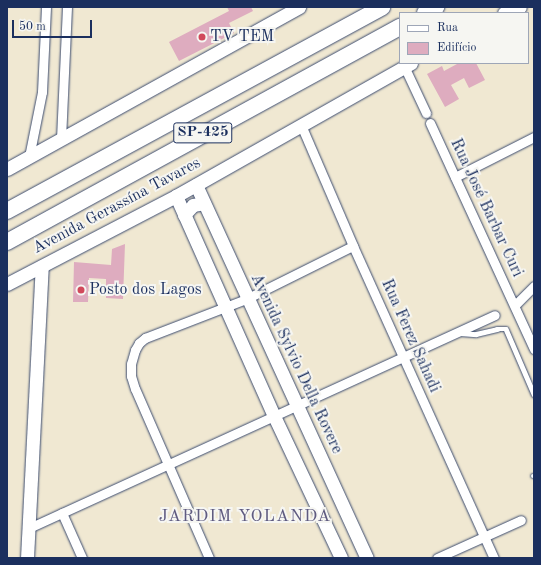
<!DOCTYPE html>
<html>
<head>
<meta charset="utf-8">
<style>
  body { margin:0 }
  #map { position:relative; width:541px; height:565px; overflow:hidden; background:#f0e8d2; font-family:"Old Standard TT",serif }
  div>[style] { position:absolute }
  .building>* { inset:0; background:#deacbf }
  .roads { filter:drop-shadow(0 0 1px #3b4b6f) drop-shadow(0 0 1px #3b4b6f) }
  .lane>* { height:4.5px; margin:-2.25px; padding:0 2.25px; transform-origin:2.25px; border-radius:2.25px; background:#fff }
  .street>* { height:9px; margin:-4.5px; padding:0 4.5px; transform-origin:4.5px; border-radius:4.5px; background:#fff }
  .secondary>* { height:13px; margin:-6.5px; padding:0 6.5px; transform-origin:6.5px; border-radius:6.5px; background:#fff }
  .highway>* { height:16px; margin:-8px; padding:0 8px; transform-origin:8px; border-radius:8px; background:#fff }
  .dots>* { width:11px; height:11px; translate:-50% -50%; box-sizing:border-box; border:2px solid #f6f6f2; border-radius:50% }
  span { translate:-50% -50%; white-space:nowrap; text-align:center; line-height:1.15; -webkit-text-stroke:4px #f6f6f2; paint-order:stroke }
  .shield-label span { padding:1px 3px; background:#f6f6f2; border:1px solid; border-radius:3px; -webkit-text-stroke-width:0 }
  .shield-label { font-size:15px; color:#1b2f5e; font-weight:700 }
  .poi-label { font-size:16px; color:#1b2f5e }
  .left { translate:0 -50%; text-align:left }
  .street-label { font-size:16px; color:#1b2f5e }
  .neighbourhood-label { font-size:17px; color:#5f5b80; letter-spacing:1px }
  .frame { position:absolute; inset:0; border:8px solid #1b2f5e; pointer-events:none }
  .legend { position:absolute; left:399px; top:12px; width:130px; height:52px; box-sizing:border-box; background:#f6f6f2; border:1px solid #9ea6b7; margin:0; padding:5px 7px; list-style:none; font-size:12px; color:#1b2f5e }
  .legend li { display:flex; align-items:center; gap:8px; height:20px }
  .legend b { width:20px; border:1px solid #9ea6b7 }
  .scale { position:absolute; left:12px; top:20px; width:80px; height:18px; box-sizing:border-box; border:2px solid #1b2f5e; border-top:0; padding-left:5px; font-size:12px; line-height:14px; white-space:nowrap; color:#1b2f5e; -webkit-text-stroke:3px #f6f6f2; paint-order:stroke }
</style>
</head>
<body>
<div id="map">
  <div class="building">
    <i style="clip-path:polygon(227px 7px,251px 7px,253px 11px,229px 23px,234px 33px,179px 61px,169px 42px,229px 11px)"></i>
    <i style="clip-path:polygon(456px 63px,476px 63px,485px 80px,469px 88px,464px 78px,451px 85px,459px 99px,445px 107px,427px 74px,442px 66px,444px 71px,457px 64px)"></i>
    <i style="clip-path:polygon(125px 244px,123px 299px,106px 298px,106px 279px,89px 278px,88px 302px,73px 302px,74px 262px,111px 265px,112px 249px)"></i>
  </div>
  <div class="roads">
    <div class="lane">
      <i style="left:460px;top:333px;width:16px;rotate:4deg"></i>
      <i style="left:476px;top:334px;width:22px;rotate:-13deg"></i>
      <i style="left:497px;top:329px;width:9px"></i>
      <i style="left:506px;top:329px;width:71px;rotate:66.7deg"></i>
      <i style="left:533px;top:476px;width:1px"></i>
    </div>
    <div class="street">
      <i style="left:404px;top:66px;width:52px;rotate:64.9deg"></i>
      <i style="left:430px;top:123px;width:249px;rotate:65.3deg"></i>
      <i style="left:301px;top:125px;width:132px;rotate:66.7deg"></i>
      <i style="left:353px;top:246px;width:342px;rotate:65.7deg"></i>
      <i style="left:61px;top:139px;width:132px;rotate:-87.4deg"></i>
      <i style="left:29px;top:157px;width:66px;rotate:-78.7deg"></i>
      <i style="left:42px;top:92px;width:85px;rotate:-87.3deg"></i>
      <i style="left:455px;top:177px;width:89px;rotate:-26.9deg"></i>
      <i style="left:515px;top:305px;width:27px;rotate:-45deg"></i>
      <i style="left:62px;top:513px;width:49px;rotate:66deg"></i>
      <i style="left:29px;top:528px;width:512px;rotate:-24.56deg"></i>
      <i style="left:209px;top:558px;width:184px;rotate:-113.6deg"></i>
      <i style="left:135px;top:389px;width:14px;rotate:-107deg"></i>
      <i style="left:131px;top:376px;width:12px;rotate:-90deg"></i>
      <i style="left:131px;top:364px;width:15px;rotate:-74deg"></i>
      <i style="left:135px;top:350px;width:8px;rotate:-60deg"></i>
      <i style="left:139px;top:343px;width:8px;rotate:-40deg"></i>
      <i style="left:145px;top:338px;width:108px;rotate:-21.1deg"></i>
      <i style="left:246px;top:299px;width:119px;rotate:-26.4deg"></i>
      <i style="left:437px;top:558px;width:92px;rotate:-24.3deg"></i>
    </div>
    <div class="secondary">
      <i style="left:504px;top:13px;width:17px;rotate:-21deg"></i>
      <i style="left:7px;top:169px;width:334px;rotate:-29deg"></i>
      <i style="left:196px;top:185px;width:410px;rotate:65.4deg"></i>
      <i style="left:176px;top:196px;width:241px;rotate:66deg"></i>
      <i style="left:274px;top:416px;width:157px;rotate:64.7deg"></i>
      <i style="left:184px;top:215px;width:13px;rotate:-48deg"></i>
      <i style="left:193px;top:205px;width:11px;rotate:-10deg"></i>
      <i style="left:7px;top:284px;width:191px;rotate:-27.5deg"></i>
      <i style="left:176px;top:196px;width:270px;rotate:-29.5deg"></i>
      <i style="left:27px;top:558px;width:292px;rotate:-87.1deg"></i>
    </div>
    <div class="highway">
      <i style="left:425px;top:13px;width:13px;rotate:-29deg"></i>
      <i style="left:7px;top:211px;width:427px;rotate:-28.5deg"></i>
      <i style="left:7px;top:242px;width:448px;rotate:-28.7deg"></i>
    </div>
  </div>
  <div class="dots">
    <i style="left:202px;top:37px;background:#d1495b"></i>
    <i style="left:81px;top:290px;background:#d1495b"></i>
  </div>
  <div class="shield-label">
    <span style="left:203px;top:133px">SP-425</span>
  </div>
  <div class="poi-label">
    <span class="left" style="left:210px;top:37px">TV TEM</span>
    <span class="left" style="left:89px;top:290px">Posto dos Lagos</span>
  </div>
  <div class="street-label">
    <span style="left:117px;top:206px;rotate:-28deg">Avenida Gerassína Tavares</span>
    <span style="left:486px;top:208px;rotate:65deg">Rua José Barbar Curi</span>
    <span style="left:410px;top:336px;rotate:66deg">Rua Ferez Sahadi</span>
    <span style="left:296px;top:364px;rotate:65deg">Avenida Sylvio Della Rovere</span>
  </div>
  <div class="neighbourhood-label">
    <span style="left:245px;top:517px">JARDIM YOLANDA</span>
  </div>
  <div class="frame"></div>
  <ul class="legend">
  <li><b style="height:5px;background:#fff"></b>Rua</li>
  <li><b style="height:11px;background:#deacbf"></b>Edifício</li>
  </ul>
  <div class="scale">50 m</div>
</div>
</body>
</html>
